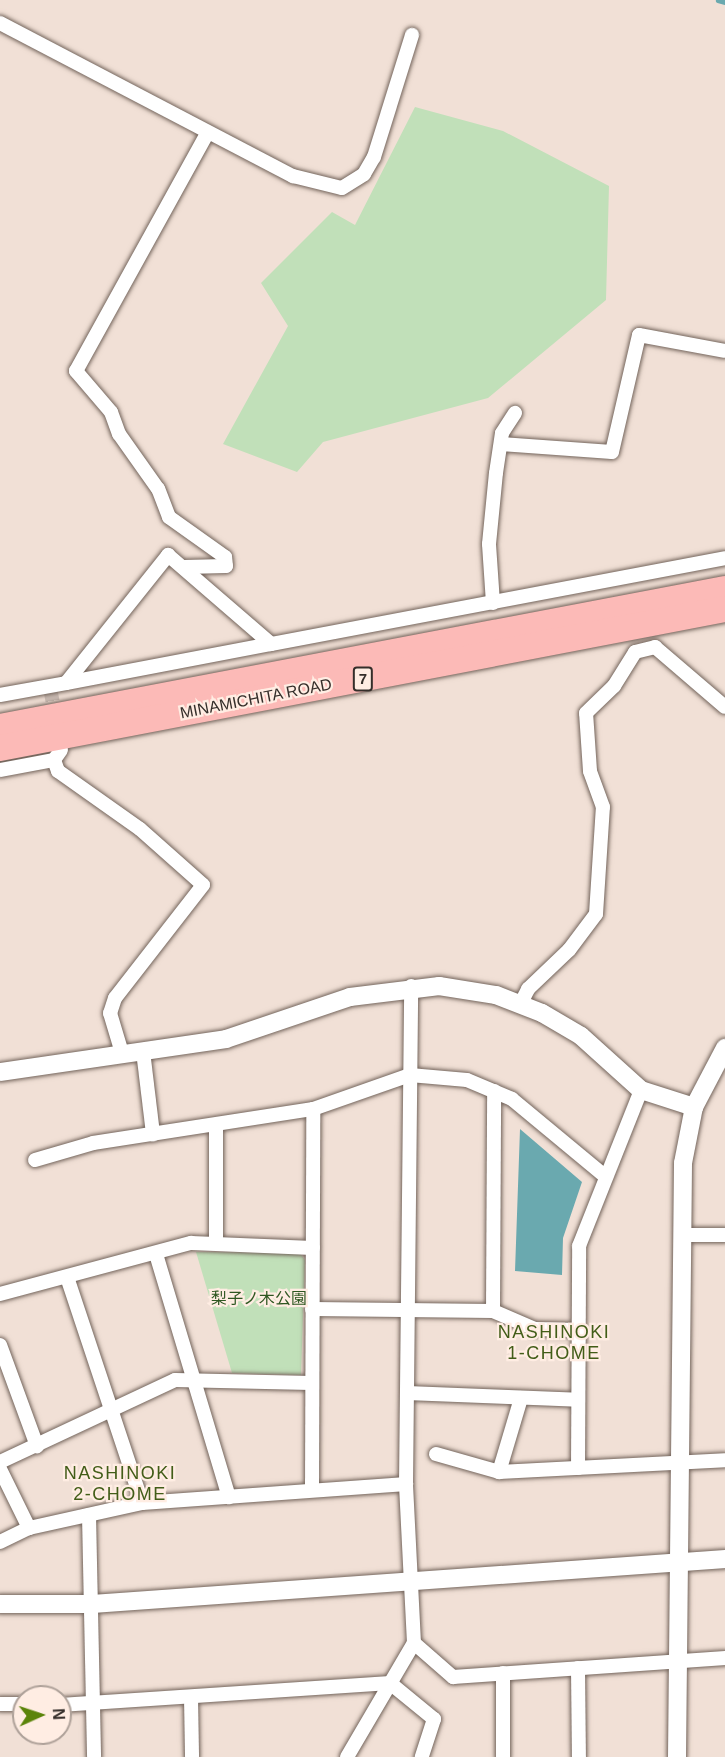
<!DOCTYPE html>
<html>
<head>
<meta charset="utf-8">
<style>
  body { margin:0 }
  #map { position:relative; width:725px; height:1757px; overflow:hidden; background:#f1e0d6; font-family:Helvetica,"Noto Sans JP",sans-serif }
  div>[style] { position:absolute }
  .green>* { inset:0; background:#c1e0b9 }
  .water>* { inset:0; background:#6aa9af }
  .stream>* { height:4.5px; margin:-2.25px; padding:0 2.25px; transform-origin:2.25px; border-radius:2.25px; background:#6aa9af }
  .minor-tunnel>* { height:14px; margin-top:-7px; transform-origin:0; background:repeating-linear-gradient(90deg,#cbbcb4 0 14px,transparent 0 21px) }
  .roads { filter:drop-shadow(0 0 2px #73645b) drop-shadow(0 0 2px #73645b) }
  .minor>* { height:14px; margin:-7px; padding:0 7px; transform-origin:7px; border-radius:7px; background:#fff }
  .tertiary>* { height:18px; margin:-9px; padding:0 9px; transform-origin:9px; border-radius:9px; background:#fff }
  .motorway>* { height:26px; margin:-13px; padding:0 13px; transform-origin:13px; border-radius:13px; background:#fcbab7 }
  span { translate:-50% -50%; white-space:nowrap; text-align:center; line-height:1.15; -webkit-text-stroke:4.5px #ffede3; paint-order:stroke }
  .shield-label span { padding:2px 4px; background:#ffede3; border:2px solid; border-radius:4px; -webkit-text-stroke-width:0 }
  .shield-label { font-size:15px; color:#352e2a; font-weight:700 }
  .street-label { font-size:16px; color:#352e2a }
  .park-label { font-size:16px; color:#2e5721 }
  .neighbourhood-label { font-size:18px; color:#425d18; letter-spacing:1.5px }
  .north { position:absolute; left:12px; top:1685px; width:60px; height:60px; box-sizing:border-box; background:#ffede3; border:2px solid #aea199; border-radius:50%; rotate:87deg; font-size:16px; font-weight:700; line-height:24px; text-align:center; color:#352e2a }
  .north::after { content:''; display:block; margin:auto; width:21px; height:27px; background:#5b840a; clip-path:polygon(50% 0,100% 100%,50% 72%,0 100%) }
</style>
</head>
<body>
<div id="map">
  <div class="green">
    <i style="clip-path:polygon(415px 107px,503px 131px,609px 186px,606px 300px,488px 398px,323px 442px,297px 472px,223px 444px,288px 326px,261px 283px,332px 212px,355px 225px)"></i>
    <i style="clip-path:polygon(196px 1252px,300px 1253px,305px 1260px,301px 1375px,232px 1373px)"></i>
  </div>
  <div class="water">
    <i style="clip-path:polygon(520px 1129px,582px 1182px,563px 1238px,562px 1275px,515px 1271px)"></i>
  </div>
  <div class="stream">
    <i style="left:718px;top:0;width:7px;rotate:16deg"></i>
  </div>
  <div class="minor-tunnel">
    <i style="left:50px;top:687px;width:34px;rotate:80deg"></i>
  </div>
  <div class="roads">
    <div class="minor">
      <i style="left:0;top:23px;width:331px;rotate:27.6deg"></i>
      <i style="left:293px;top:176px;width:50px;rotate:13.8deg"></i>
      <i style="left:342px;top:188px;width:26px;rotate:-32deg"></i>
      <i style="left:364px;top:174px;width:20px;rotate:-60deg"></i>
      <i style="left:374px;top:157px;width:128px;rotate:-72.7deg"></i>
      <i style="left:501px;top:444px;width:111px;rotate:4.1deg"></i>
      <i style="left:612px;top:452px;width:120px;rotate:-77deg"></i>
      <i style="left:639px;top:335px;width:87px;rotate:10.5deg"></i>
      <i style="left:184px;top:567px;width:42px;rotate:-1.4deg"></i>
      <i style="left:226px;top:566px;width:9px;rotate:-96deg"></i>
      <i style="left:225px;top:557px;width:69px;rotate:-144.5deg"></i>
      <i style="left:169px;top:517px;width:30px;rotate:-111deg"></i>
      <i style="left:158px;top:489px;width:67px;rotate:-125.3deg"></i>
      <i style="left:119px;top:434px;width:23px;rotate:-110deg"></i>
      <i style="left:111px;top:412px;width:54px;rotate:-130.5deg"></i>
      <i style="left:76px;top:371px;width:271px;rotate:-61.1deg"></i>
      <i style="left:493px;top:603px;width:59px;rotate:-93.9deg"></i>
      <i style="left:489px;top:544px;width:71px;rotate:-84.4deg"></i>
      <i style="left:496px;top:473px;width:40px;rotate:-81.5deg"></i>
      <i style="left:502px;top:433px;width:24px;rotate:-57deg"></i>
      <i style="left:66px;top:683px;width:209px;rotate:-10.8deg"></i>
      <i style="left:0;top:695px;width:67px;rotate:-10.3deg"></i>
      <i style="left:66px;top:683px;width:164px;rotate:-51.4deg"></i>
      <i style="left:168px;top:555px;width:136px;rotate:40.8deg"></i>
      <i style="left:271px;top:644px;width:462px;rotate:-10.7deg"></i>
      <i style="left:61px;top:750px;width:12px;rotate:125deg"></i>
      <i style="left:54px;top:760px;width:12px;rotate:70deg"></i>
      <i style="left:58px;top:771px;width:100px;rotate:35.3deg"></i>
      <i style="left:140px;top:829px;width:84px;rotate:41.6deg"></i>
      <i style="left:203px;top:885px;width:143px;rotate:127.9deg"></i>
      <i style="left:115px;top:998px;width:16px;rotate:108deg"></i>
      <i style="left:110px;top:1013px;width:42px;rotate:73.3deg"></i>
      <i style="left:0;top:770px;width:55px;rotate:-10.5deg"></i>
      <i style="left:521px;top:1003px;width:16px;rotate:-63deg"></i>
      <i style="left:528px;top:989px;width:57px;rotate:-43.6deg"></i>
      <i style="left:569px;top:950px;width:45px;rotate:-53.1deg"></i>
      <i style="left:596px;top:914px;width:107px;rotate:-86.3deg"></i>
      <i style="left:603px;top:807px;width:38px;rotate:-110deg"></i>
      <i style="left:590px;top:771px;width:58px;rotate:-93.9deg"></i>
      <i style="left:586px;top:713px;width:39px;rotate:-44deg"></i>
      <i style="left:614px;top:686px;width:40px;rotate:-58deg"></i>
      <i style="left:635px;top:652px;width:21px;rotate:-14deg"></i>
      <i style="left:655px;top:647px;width:92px;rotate:40.6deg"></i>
      <i style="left:143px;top:1051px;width:84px;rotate:83.1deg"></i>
      <i style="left:216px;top:1127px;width:116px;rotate:90deg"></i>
      <i style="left:35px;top:1160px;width:60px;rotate:-16.3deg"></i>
      <i style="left:93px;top:1143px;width:223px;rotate:-8.8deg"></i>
      <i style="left:313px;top:1109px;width:103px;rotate:-19.3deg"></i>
      <i style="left:410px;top:1075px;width:57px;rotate:5deg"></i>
      <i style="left:467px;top:1080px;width:49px;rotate:22.9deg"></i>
      <i style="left:512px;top:1099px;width:122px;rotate:39.7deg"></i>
      <i style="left:682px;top:1235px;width:43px"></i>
      <i style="left:156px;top:1254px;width:254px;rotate:73.3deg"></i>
      <i style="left:67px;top:1277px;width:238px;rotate:71.6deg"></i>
      <i style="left:0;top:1294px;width:198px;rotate:-15deg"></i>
      <i style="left:191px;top:1243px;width:122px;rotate:2.3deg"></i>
      <i style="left:312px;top:1309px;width:181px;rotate:0.6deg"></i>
      <i style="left:493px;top:1311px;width:46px;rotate:23.2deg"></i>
      <i style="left:535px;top:1329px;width:43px;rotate:1.3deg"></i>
      <i style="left:493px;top:1311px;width:220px;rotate:-89.7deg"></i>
      <i style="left:0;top:1345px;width:108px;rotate:69.9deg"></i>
      <i style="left:407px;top:1393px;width:171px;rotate:2.3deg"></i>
      <i style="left:436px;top:1454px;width:66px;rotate:15.9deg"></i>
      <i style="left:499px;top:1472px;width:226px;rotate:-3deg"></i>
      <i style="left:0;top:1462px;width:193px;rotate:-25.1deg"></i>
      <i style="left:175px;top:1380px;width:136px;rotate:1.3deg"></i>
      <i style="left:578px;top:1468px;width:222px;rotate:-89.7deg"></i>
      <i style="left:579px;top:1246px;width:168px;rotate:-68.3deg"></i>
      <i style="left:0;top:1469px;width:66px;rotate:63.8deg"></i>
      <i style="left:499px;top:1472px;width:77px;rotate:-73.4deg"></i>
      <i style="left:312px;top:1490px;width:381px;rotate:-89.8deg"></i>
      <i style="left:89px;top:1515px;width:242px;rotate:88.8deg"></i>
      <i style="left:0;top:1542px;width:32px;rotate:-26deg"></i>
      <i style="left:29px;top:1528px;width:116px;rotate:-12.5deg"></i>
      <i style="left:142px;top:1503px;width:265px;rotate:-4.1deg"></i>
      <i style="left:414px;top:1643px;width:52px;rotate:41.1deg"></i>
      <i style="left:453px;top:1677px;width:273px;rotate:-4deg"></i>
      <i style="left:578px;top:1668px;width:89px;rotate:89.4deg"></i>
      <i style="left:503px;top:1673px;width:84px;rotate:90deg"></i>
      <i style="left:191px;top:1697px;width:60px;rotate:89deg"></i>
      <i style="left:0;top:1704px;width:24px"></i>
      <i style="left:60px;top:1705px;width:331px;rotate:-3.8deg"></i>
      <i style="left:390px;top:1683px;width:57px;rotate:39.3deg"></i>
      <i style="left:434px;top:1719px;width:40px;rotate:108deg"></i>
      <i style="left:347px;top:1757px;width:132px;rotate:-59.6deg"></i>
      <i style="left:414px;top:1643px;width:159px;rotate:-92.9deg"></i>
      <i style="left:406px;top:1484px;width:498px;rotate:-89.4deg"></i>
    </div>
    <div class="tertiary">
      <i style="left:0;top:1072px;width:228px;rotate:-8.3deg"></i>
      <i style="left:226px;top:1039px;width:131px;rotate:-18.7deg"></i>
      <i style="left:350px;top:997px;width:90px;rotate:-7deg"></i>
      <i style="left:439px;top:986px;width:58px;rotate:9deg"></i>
      <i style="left:496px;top:995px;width:49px;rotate:21.4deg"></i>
      <i style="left:542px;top:1013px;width:45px;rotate:30.5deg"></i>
      <i style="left:581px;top:1036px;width:81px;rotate:42deg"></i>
      <i style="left:641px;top:1090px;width:56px;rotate:17.8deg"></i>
      <i style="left:0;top:1604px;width:92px"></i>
      <i style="left:92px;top:1604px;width:635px;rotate:-4.07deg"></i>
      <i style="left:677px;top:1757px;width:594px;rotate:-89.42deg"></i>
      <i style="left:683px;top:1163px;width:57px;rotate:-78.9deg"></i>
      <i style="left:694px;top:1107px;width:67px;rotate:-62.3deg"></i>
    </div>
    <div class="motorway">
      <i style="left:0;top:727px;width:738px;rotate:-10.78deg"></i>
      <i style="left:0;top:748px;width:738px;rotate:-10.85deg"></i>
    </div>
  </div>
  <div class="shield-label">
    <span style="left:363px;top:679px">7</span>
  </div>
  <div class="street-label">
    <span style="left:256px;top:699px;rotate:-11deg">MINAMICHITA ROAD</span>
  </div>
  <div class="park-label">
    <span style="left:259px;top:1299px">梨子ノ木公園</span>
  </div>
  <div class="neighbourhood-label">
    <span style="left:554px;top:1343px">NASHINOKI<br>1-CHOME</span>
    <span style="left:120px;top:1484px">NASHINOKI<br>2-CHOME</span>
  </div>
  <div class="north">N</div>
</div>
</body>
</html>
